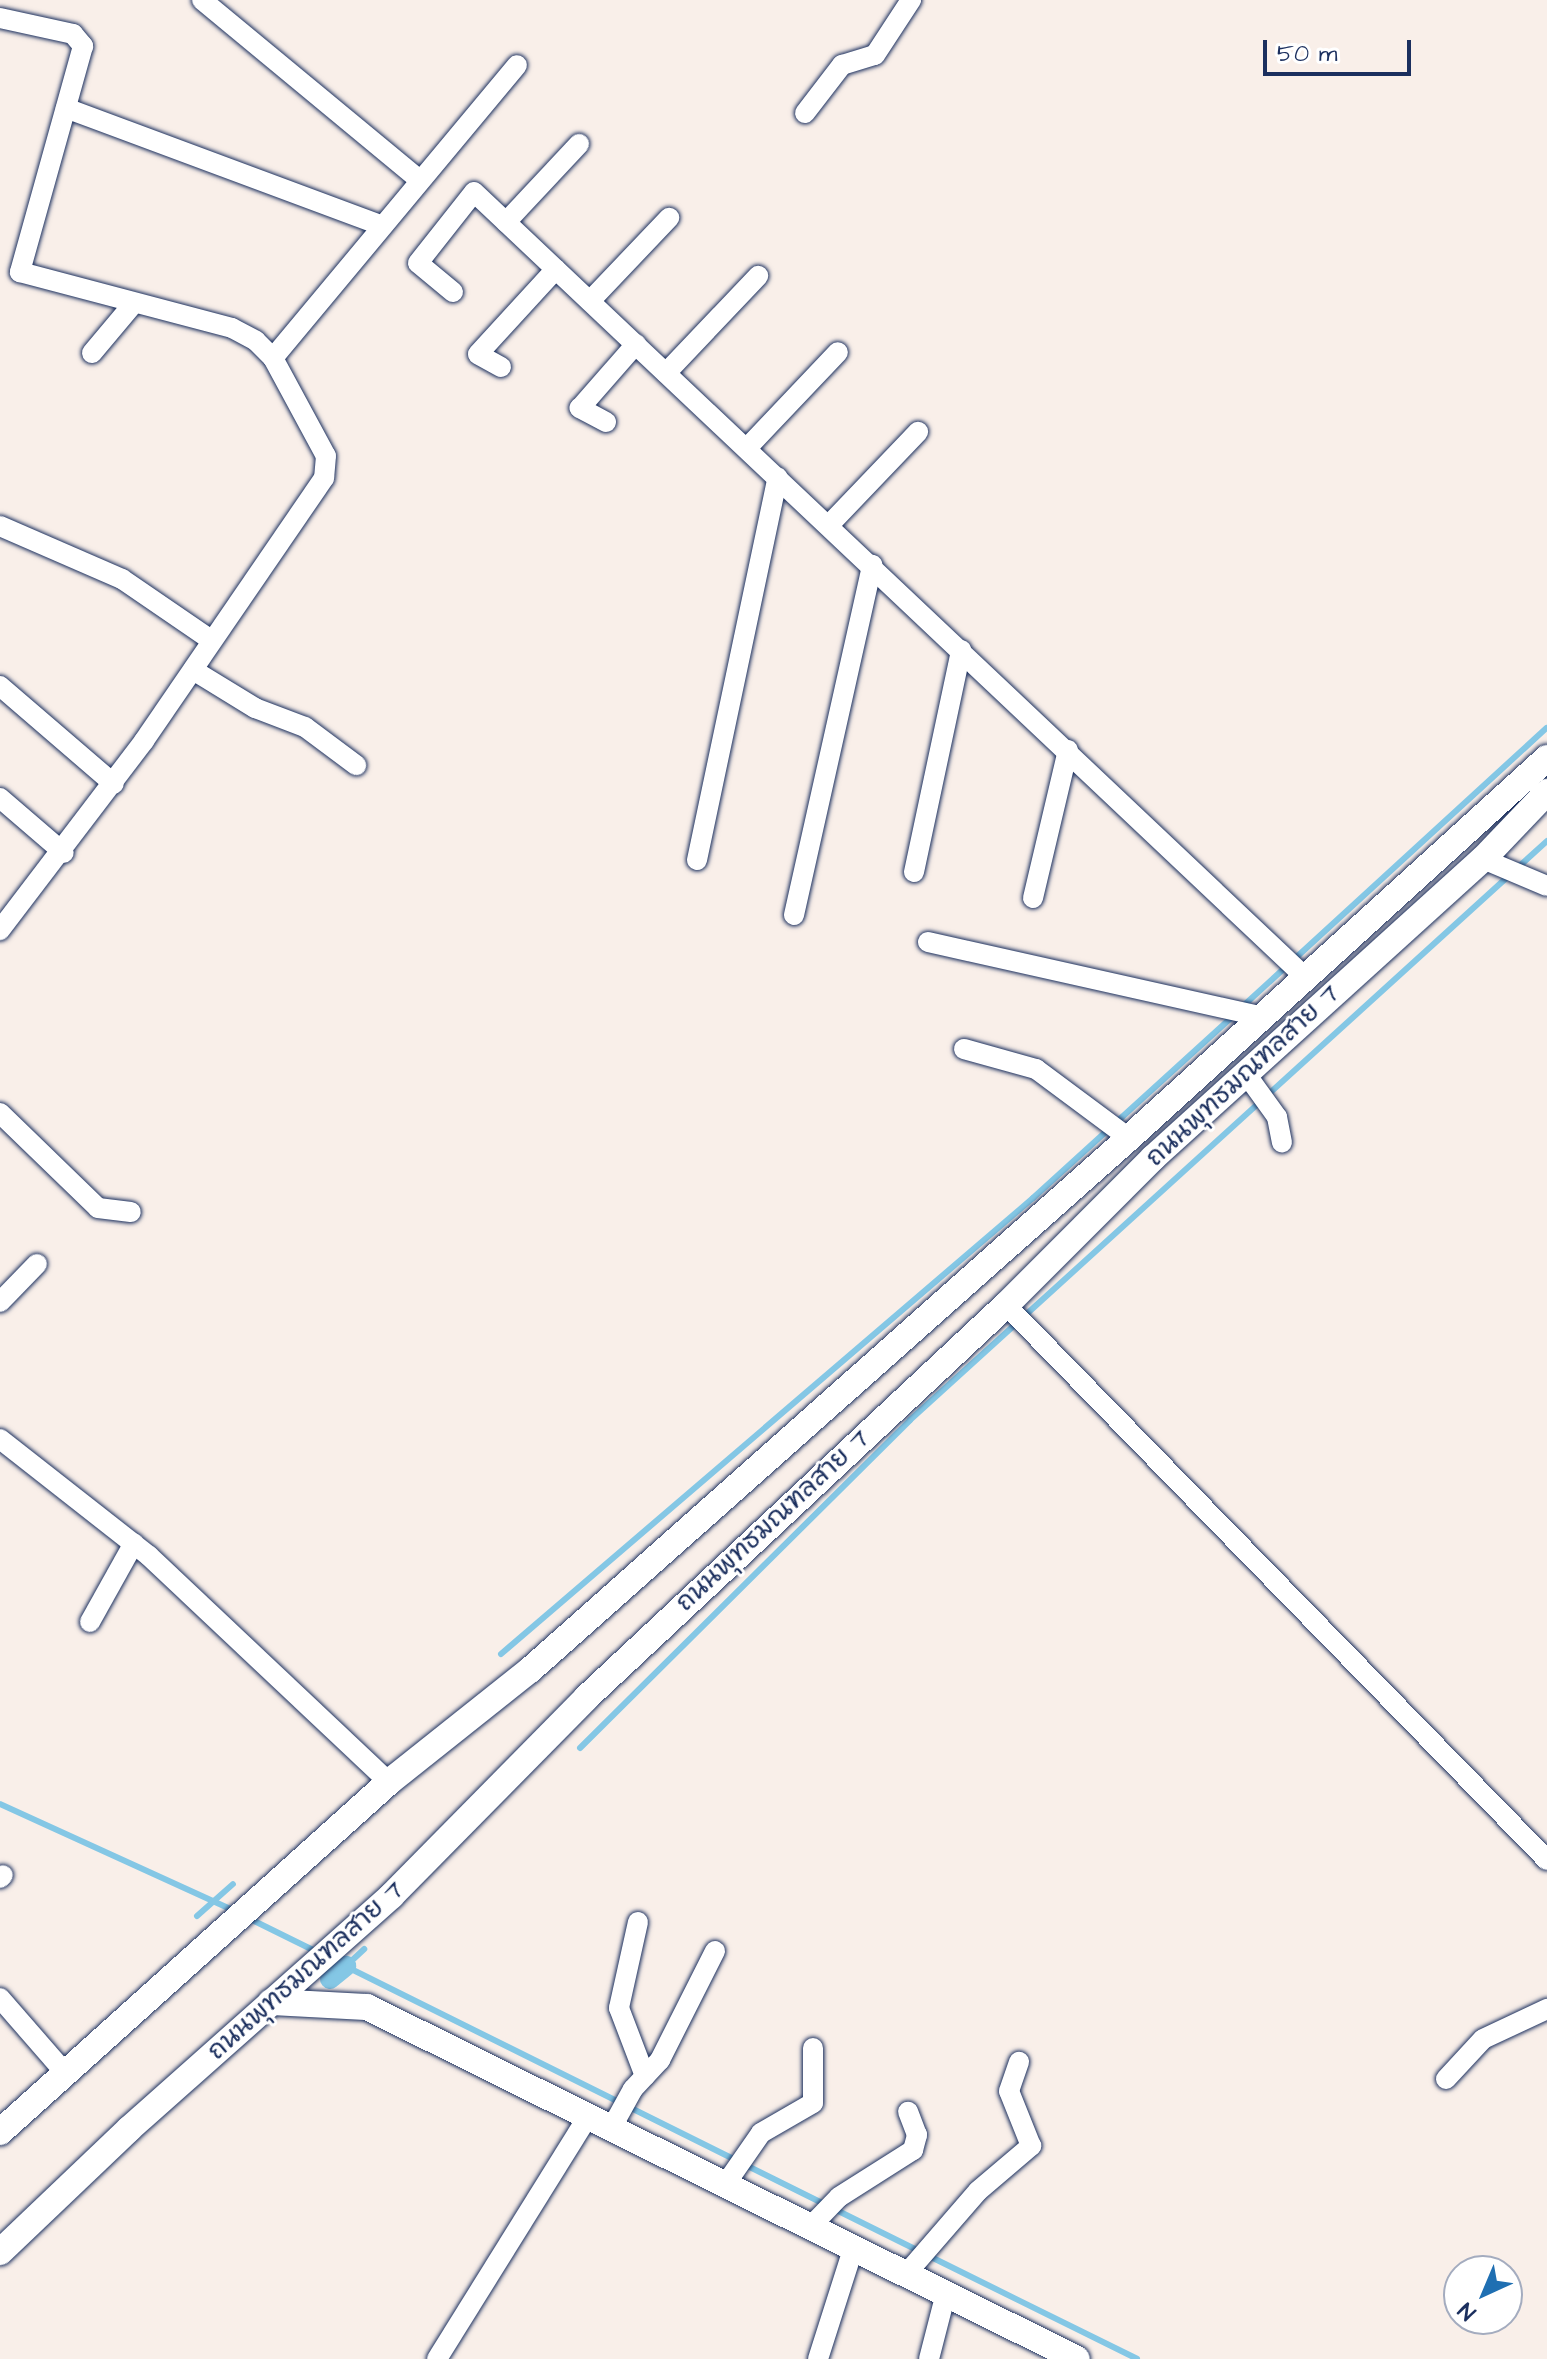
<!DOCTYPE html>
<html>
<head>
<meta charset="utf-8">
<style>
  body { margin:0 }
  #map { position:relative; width:1547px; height:2359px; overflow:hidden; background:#f9efe9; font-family:"Architects Daughter","Playpen Sans Thai",sans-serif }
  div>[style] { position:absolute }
  .stream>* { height:6px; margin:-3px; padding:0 3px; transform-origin:3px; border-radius:3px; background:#84c7e5 }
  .canal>* { height:20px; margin:-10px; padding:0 10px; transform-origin:10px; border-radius:10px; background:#84c7e5 }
  .roads { filter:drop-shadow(0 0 2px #1b2f5e) drop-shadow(0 0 2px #1b2f5e) }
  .street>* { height:20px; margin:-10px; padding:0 10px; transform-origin:10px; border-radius:10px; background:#fff }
  .secondary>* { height:26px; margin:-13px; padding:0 13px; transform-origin:13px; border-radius:13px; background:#fff }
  span { translate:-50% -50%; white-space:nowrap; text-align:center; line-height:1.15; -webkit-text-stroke:6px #fff; paint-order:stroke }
  .street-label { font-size:26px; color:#1b2f5e }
  .north { position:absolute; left:1443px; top:2255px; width:80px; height:80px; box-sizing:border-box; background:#fff; border:2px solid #a4acbf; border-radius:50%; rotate:224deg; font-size:22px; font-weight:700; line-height:32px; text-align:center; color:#1b2f5e }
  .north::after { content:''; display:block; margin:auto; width:28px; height:36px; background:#1f6fb2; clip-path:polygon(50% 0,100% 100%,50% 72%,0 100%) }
  .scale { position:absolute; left:1263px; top:40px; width:148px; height:36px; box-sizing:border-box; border:4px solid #1b2f5e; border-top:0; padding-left:10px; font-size:24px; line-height:28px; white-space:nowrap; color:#1b2f5e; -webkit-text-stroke:6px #fff; paint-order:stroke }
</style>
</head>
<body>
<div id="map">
  <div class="stream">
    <i style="left:1242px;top:1007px;width:413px;rotate:-42.5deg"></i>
    <i style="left:501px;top:1654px;width:701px;rotate:-40.6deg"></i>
    <i style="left:1033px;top:1198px;width:272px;rotate:-42.3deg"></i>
    <i style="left:580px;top:1748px;width:465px;rotate:-44.8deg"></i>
    <i style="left:910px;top:1420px;width:861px;rotate:-42.27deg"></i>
    <i style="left:0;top:1804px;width:258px;rotate:24.5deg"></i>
    <i style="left:197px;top:1916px;width:48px;rotate:-41.6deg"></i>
    <i style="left:248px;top:1918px;width:77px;rotate:26.2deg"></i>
    <i style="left:331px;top:1959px;width:657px;rotate:26.41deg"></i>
    <i style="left:346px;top:1966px;width:25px;rotate:-43deg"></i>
    <i style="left:929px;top:2256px;width:232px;rotate:26.3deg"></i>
  </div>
  <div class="canal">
    <i style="left:330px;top:1979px;width:21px;rotate:-39deg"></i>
  </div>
  <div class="roads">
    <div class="street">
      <i style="left:202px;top:0;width:281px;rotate:39.6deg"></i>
      <i style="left:0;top:18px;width:75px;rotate:12.4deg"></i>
      <i style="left:73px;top:34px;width:16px;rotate:50deg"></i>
      <i style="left:83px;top:46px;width:235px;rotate:105.6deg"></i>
      <i style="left:20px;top:272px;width:219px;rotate:14.8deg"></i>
      <i style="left:232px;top:328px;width:27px;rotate:28deg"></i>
      <i style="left:256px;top:341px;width:24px;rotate:45deg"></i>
      <i style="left:273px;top:358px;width:111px;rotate:61.6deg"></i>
      <i style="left:326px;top:456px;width:22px;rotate:95deg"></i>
      <i style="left:324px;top:478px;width:319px;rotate:124.4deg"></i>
      <i style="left:144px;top:741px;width:238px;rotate:127.3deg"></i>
      <i style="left:66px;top:108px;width:335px;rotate:20.4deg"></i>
      <i style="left:805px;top:113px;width:61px;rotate:-52.4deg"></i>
      <i style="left:842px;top:65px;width:34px;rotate:-17deg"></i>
      <i style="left:875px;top:55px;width:66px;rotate:-56.8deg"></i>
      <i style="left:506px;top:222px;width:107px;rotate:-46.9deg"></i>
      <i style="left:453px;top:292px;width:45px;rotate:-140.4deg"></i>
      <i style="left:418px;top:263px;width:90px;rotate:-51.7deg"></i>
      <i style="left:474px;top:192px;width:1145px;rotate:43.37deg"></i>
      <i style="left:590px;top:301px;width:115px;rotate:-46.4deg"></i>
      <i style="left:92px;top:353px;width:65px;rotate:-50deg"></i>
      <i style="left:273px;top:358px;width:381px;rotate:-50.2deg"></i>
      <i style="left:501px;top:367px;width:26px;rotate:-151deg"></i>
      <i style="left:478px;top:354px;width:115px;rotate:-47.5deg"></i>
      <i style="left:666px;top:373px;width:134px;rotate:-46.5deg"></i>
      <i style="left:606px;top:422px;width:30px;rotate:-152deg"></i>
      <i style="left:580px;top:408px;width:85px;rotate:-48.8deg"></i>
      <i style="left:747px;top:448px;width:132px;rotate:-46.5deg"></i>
      <i style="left:829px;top:525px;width:129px;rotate:-46.3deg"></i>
      <i style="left:0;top:526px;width:133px;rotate:23.5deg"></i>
      <i style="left:122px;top:579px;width:108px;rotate:34.4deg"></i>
      <i style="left:193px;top:670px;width:73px;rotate:31.5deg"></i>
      <i style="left:255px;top:708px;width:53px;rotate:20.8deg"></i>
      <i style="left:305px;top:727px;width:64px;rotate:36.7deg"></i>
      <i style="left:0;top:686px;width:150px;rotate:40.7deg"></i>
      <i style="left:0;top:798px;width:84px;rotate:40.7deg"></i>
      <i style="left:1483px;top:859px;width:69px;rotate:22.9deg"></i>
      <i style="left:697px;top:860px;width:391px;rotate:-78.1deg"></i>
      <i style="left:914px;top:872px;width:227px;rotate:-78deg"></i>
      <i style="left:1033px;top:898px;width:152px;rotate:-76.7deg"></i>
      <i style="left:794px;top:915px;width:359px;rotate:-77.4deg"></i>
      <i style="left:928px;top:942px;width:343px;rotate:12.6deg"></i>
      <i style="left:964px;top:1049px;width:75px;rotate:15.5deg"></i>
      <i style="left:1036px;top:1069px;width:116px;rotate:36.6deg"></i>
      <i style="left:1246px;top:1074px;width:53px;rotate:54.2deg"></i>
      <i style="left:1277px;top:1117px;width:26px;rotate:79deg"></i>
      <i style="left:0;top:1113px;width:136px;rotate:44.1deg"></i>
      <i style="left:98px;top:1208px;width:33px;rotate:7deg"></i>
      <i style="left:0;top:1302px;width:53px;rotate:-45.8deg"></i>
      <i style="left:1006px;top:1305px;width:775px;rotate:45.73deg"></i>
      <i style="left:0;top:1439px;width:189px;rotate:38.1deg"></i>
      <i style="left:149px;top:1556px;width:330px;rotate:43.3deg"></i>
      <i style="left:90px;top:1622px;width:90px;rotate:-60.9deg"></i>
      <i style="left:0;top:1878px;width:4px;rotate:-45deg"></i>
      <i style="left:638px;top:1922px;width:88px;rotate:102.5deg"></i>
      <i style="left:619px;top:2008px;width:73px;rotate:69.1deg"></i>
      <i style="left:0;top:1998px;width:101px;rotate:49deg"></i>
      <i style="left:1446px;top:2079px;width:54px;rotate:-47.2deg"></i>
      <i style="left:1483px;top:2039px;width:71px;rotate:-25.1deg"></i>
      <i style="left:612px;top:2127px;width:43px;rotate:-61.1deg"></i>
      <i style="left:633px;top:2089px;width:40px;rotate:-47deg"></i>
      <i style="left:660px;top:2060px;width:122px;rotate:-63.2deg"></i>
      <i style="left:727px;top:2182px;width:60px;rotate:-55.2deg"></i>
      <i style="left:761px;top:2133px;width:60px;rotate:-30deg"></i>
      <i style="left:813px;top:2103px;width:55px;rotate:-90deg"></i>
      <i style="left:813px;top:2224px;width:37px;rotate:-46deg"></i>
      <i style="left:839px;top:2197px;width:88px;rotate:-32.4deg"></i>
      <i style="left:913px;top:2150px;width:16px;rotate:-75deg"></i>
      <i style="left:917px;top:2135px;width:25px;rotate:-111deg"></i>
      <i style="left:907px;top:2273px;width:108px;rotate:-49.1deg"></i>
      <i style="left:978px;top:2191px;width:70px;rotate:-40.3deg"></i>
      <i style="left:1031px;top:2146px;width:59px;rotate:-111.8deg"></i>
      <i style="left:1009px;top:2091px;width:31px;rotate:-71deg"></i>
      <i style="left:437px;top:2359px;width:287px;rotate:-58.1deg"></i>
      <i style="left:818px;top:2359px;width:119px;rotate:-72.3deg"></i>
      <i style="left:929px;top:2359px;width:68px;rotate:-75.6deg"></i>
    </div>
    <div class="secondary">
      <i style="left:271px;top:2002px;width:96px;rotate:3deg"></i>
      <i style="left:367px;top:2007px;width:792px;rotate:26.37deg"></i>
      <i style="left:0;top:2132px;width:523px;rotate:-41.98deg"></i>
      <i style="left:389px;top:1782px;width:180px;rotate:-38.5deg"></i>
      <i style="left:530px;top:1670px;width:801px;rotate:-41.61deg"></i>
      <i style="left:1129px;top:1138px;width:565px;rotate:-42.27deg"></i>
      <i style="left:0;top:2252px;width:178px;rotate:-43.6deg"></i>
      <i style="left:129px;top:2129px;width:351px;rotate:-41.6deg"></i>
      <i style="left:391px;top:1896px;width:278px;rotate:-45.4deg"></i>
      <i style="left:586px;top:1698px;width:575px;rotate:-43.1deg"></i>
      <i style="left:1006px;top:1305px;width:208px;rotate:-45deg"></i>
      <i style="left:1153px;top:1158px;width:445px;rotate:-42.2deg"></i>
      <i style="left:1483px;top:859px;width:93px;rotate:-46.3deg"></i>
    </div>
  </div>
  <div class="street-label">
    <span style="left:1243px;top:1076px;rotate:-43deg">ถนนพุทธมณฑลสาย 7</span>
    <span style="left:773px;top:1521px;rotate:-43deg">ถนนพุทธมณฑลสาย 7</span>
    <span style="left:306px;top:1971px;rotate:-42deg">ถนนพุทธมณฑลสาย 7</span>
  </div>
  <div class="north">N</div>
  <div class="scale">50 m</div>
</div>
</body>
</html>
